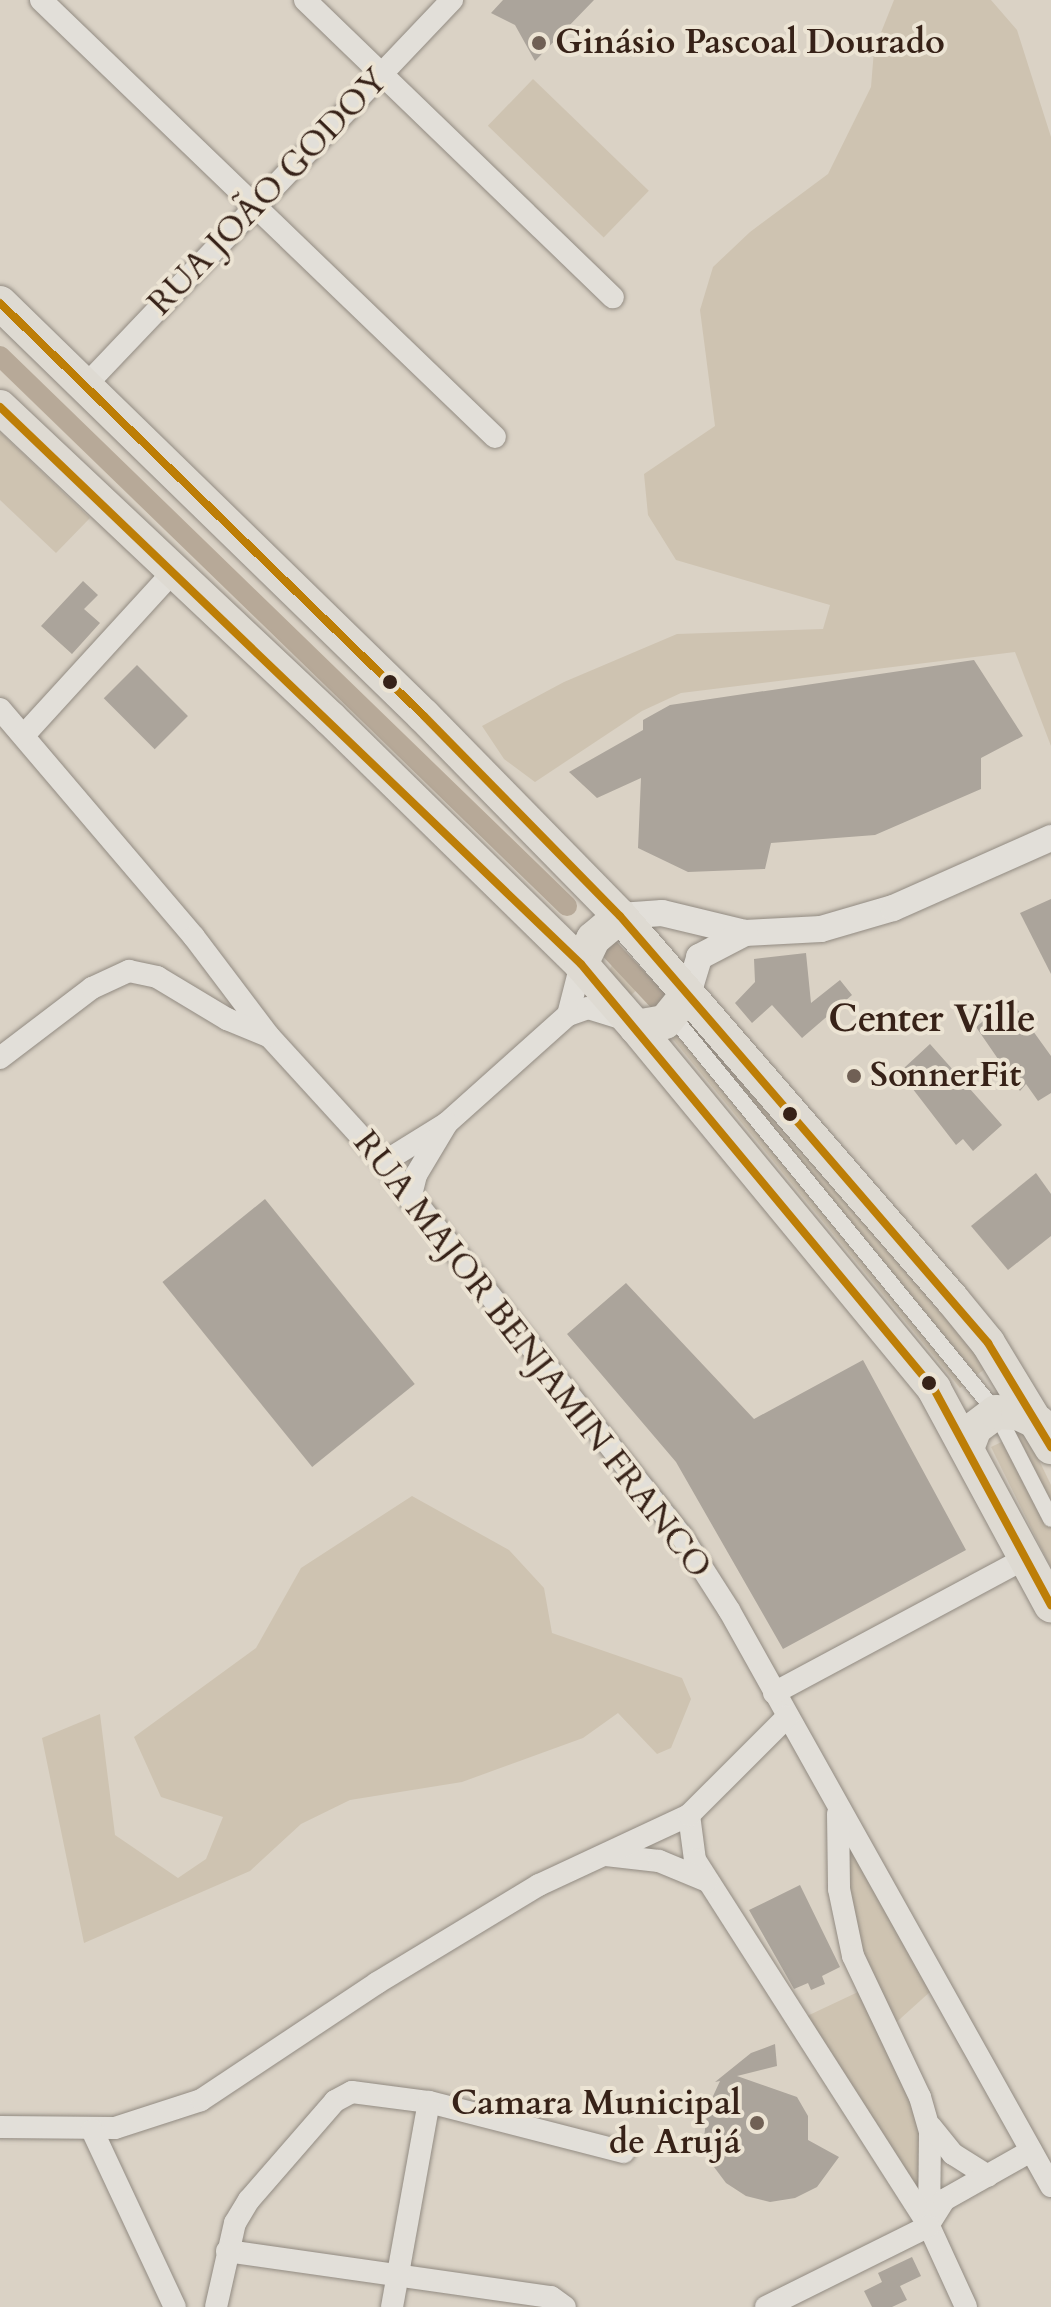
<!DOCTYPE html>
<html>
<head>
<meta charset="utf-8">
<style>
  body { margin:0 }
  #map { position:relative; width:1051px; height:2307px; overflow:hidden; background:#dad2c5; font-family:Cardo,serif }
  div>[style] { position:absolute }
  .green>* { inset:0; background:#cec3b1; transform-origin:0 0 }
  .canal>* { height:20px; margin:-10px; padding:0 10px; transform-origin:10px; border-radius:10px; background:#b7a998 }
  .building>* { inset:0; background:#aba49b; transform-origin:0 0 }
  .roads { filter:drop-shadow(0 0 2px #928b82) drop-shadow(0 0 2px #928b82) }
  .pedestrian>* { height:16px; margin:-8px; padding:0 8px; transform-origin:8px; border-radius:8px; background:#e2dfd9 }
  .minor>* { height:22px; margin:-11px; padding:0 11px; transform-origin:11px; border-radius:11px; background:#e2dfd9 }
  .tertiary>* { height:26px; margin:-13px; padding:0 13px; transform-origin:13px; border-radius:13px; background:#e2dfd9 }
  .primary>* { height:34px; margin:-17px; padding:0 17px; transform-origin:17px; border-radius:17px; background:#dedad2 }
  .bus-1>* { height:8px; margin:-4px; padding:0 4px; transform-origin:4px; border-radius:4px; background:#bd7e07 }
  .dots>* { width:22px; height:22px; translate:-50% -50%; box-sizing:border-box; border:4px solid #ece4d4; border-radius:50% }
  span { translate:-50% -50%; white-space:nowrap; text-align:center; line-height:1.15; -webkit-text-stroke:8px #ece4d4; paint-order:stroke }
  .poi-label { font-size:34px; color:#372218; font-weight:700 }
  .left { translate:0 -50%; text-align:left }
  .right { translate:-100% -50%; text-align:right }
  .street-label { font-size:34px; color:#372218 }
  .quarter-label { font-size:38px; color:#372218; font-weight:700 }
</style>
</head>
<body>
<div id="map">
  <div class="green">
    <i style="clip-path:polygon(894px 0,991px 0,1017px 30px,1051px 137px,1051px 746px,1015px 652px,681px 693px,642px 711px,535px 782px,504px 759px,482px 726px,564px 682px,677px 634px,823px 629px,830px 605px,676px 560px,648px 515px,644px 474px,715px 426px,700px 310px,713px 267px,750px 232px,828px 174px,871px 87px,874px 50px)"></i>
    <i style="left:533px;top:79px;width:161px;height:65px;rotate:44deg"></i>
    <i style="clip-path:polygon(0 432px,90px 518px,56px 553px,0 500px)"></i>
    <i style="clip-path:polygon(626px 959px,645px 982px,628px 998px,607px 975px,613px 963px)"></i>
    <i style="clip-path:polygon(699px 1016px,990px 1365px,960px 1388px,672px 1038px,682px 1021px)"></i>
    <i style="clip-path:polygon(1025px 1431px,1051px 1485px,1051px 1568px,991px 1447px)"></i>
    <i style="clip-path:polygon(412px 1496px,509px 1550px,544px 1588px,552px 1633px,682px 1678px,691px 1699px,671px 1748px,657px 1754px,618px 1713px,583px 1738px,462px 1782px,350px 1800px,301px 1824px,250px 1871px,84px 1943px,42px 1738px,100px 1714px,115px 1835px,178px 1878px,206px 1859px,223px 1817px,161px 1797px,134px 1737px,256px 1648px,301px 1568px)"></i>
    <i style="clip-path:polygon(846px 1840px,931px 1991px,890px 2028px,854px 1948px)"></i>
    <i style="clip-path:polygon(858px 1992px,914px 2102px,924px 2136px,923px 2206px,805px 2017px)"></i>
  </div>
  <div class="canal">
    <i style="left:0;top:356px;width:790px;rotate:44.13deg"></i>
    <i style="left:604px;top:943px;width:91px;rotate:46.8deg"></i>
  </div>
  <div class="building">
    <i style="clip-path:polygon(503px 0,594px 0,535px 61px,515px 25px,491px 13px)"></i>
    <i style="clip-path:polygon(83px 581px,98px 595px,84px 609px,100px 623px,72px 654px,41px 626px)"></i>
    <i style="clip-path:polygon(974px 660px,1023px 736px,981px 758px,981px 789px,875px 835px,771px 843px,765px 869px,688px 872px,638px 848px,641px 778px,597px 798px,569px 772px,643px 730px,643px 720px,670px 705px)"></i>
    <i style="left:137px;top:665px;width:72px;height:47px;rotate:45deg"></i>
    <i style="clip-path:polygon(1051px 899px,1051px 974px,1020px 913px)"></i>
    <i style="clip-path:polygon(806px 953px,811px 1003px,840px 980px,852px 995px,802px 1038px,772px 1005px,752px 1023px,735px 1003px,755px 982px,754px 959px)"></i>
    <i style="clip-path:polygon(1010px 999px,1051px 1056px,1051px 1093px,1038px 1101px,1026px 1084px,1020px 1091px,976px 1027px)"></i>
    <i style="clip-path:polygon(930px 1044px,1002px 1125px,973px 1151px,963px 1139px,956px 1145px,909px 1084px,913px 1080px,904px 1068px)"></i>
    <i style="clip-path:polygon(1036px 1173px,1051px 1194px,1051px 1236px,1008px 1270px,971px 1226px)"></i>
    <i style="left:265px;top:1199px;width:238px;height:132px;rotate:51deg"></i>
    <i style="clip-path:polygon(626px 1283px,754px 1419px,863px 1360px,966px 1550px,783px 1649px,676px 1462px,567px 1334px)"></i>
    <i style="clip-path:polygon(800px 1885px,840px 1967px,822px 1976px,825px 1984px,811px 1990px,808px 1983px,794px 1989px,749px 1910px)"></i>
    <i style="clip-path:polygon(775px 2044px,777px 2066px,737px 2076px,797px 2097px,808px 2116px,808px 2140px,839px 2157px,817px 2187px,795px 2198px,770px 2202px,746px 2196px,726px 2183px,711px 2163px,704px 2137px,708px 2107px,720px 2081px,715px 2082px,751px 2053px)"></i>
    <i style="clip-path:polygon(912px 2257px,921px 2276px,900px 2286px,907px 2300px,892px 2307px,872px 2307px,864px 2291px,882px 2282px,878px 2273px)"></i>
  </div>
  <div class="roads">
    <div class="pedestrian">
      <i style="left:673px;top:1017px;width:510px;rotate:50.73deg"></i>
      <i style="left:996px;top:1412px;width:120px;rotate:62.8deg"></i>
    </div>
    <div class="minor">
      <i style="left:41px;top:0;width:630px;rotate:43.91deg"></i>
      <i style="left:305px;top:0;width:428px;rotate:44deg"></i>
      <i style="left:85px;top:386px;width:533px;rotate:-46.45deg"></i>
      <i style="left:0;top:709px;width:299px;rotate:49.6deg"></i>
      <i style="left:194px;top:937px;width:124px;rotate:52.9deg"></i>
      <i style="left:269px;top:1036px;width:171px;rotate:47.6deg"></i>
      <i style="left:384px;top:1162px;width:477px;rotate:51.5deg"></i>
      <i style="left:681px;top:1535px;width:89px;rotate:57.4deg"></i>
      <i style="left:729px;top:1610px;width:660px;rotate:60.79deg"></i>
      <i style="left:25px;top:734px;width:222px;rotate:-47.6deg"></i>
      <i style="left:568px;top:1015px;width:53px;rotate:-75.7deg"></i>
      <i style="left:0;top:1058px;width:116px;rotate:-37.3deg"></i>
      <i style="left:92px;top:988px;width:41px;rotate:-24.7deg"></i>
      <i style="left:129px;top:971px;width:29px;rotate:12deg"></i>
      <i style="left:157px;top:977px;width:82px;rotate:31deg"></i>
      <i style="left:227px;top:1019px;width:44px;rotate:22.5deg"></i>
      <i style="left:447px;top:1123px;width:162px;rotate:-41.8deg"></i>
      <i style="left:568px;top:1015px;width:21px;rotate:-19deg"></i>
      <i style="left:588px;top:1008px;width:39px;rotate:17deg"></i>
      <i style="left:384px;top:1162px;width:74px;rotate:-31.8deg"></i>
      <i style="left:447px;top:1123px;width:61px;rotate:120.8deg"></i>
      <i style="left:416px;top:1175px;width:25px;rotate:104deg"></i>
      <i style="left:774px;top:1693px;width:286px;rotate:-28.2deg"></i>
      <i style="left:838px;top:1814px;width:75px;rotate:89.2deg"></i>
      <i style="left:839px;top:1889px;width:68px;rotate:78.2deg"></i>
      <i style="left:853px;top:1956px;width:156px;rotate:64.6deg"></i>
      <i style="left:920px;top:2097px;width:37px;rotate:74deg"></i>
      <i style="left:930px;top:2133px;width:93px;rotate:90.6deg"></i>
      <i style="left:689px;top:1815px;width:45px;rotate:82.4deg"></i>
      <i style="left:695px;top:1860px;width:434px;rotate:57.4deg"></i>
      <i style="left:929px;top:2226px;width:89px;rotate:65.4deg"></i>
      <i style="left:606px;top:1855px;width:53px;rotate:6.5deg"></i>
      <i style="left:659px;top:1861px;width:52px;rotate:22.6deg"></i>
      <i style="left:0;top:2127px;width:115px;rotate:0.5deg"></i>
      <i style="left:115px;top:2128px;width:90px;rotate:-18deg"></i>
      <i style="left:201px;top:2100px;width:211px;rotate:-33.6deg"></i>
      <i style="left:377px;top:1983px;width:189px;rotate:-31.2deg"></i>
      <i style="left:539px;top:1885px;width:166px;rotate:-25deg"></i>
      <i style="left:689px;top:1815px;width:139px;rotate:-45deg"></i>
      <i style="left:931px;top:2127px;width:35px;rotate:51deg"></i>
      <i style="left:953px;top:2154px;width:41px;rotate:32.2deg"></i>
      <i style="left:92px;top:2130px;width:195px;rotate:64.9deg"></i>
      <i style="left:931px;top:2221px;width:25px;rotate:-58deg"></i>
      <i style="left:944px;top:2200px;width:100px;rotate:-29.4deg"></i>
      <i style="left:227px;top:2251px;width:327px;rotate:8.1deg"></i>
      <i style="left:551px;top:2297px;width:17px;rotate:36deg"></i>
      <i style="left:216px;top:2307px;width:86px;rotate:-77.3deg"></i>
      <i style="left:235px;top:2223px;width:27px;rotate:-59deg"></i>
      <i style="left:249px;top:2200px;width:131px;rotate:-49deg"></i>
      <i style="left:335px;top:2101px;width:19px;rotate:-28deg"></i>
      <i style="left:352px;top:2092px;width:78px;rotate:7.4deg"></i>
      <i style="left:429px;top:2102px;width:201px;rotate:14.4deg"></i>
      <i style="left:392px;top:2307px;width:208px;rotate:-79.8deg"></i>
      <i style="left:766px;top:2307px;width:182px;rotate:-26.4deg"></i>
    </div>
    <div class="tertiary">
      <i style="left:620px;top:916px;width:42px;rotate:-4.1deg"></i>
      <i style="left:662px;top:913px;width:85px;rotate:13.5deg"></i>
      <i style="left:745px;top:933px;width:76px;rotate:-3deg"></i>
      <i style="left:821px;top:929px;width:75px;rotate:-16.3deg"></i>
      <i style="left:893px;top:908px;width:173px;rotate:-23.9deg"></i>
      <i style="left:688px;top:994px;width:39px;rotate:-73deg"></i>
      <i style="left:699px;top:957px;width:52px;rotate:-27.6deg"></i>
    </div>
    <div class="primary">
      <i style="left:0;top:303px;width:592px;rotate:44.25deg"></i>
      <i style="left:424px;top:716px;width:280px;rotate:45.6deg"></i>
      <i style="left:620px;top:916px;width:507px;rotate:49.08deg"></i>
      <i style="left:952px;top:1299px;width:57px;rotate:50.7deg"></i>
      <i style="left:988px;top:1343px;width:122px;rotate:58.8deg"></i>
      <i style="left:0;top:407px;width:455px;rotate:43.3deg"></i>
      <i style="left:331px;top:719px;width:350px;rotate:44.4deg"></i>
      <i style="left:581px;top:964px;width:84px;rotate:48.9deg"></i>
      <i style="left:636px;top:1027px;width:469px;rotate:50.5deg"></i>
      <i style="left:934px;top:1389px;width:246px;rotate:61.6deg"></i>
      <i style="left:581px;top:964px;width:28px;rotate:-64deg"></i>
      <i style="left:593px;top:939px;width:35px;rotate:-40deg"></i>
      <i style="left:636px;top:1027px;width:29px;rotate:-10deg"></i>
      <i style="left:665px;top:1022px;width:36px;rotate:-51deg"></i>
      <i style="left:968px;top:1446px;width:19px;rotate:-69deg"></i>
      <i style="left:975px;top:1428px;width:26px;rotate:-37deg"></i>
      <i style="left:996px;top:1412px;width:22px;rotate:3deg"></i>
      <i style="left:1018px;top:1413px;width:23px;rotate:25deg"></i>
    </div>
  </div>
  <div class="bus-1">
    <i style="left:0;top:303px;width:592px;rotate:44.25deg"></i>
    <i style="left:424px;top:716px;width:280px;rotate:45.6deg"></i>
    <i style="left:620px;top:916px;width:564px;rotate:49.24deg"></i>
    <i style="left:988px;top:1343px;width:122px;rotate:58.8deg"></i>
    <i style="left:0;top:407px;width:805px;rotate:43.79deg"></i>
    <i style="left:581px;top:964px;width:552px;rotate:50.29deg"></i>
    <i style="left:934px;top:1389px;width:246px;rotate:61.6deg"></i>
  </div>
  <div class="dots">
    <i style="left:539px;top:43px;background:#706055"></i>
    <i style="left:390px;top:682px;background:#372218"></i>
    <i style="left:854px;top:1076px;background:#706055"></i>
    <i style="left:790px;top:1114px;background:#372218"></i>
    <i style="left:929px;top:1383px;background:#372218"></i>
    <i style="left:757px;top:2123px;background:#706055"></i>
  </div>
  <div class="poi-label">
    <span class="left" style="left:555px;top:43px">Ginásio Pascoal Dourado</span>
    <span class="left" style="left:870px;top:1076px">SonnerFit</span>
    <span class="right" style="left:741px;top:2123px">Camara Municipal<br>de Arujá</span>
  </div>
  <div class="street-label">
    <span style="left:268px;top:192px;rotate:-46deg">RUA JOÃO GODOY</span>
    <span style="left:532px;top:1355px;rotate:52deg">RUA MAJOR BENJAMIN FRANCO</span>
  </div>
  <div class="quarter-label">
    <span style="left:932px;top:1020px">Center Ville</span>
  </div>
</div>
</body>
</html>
